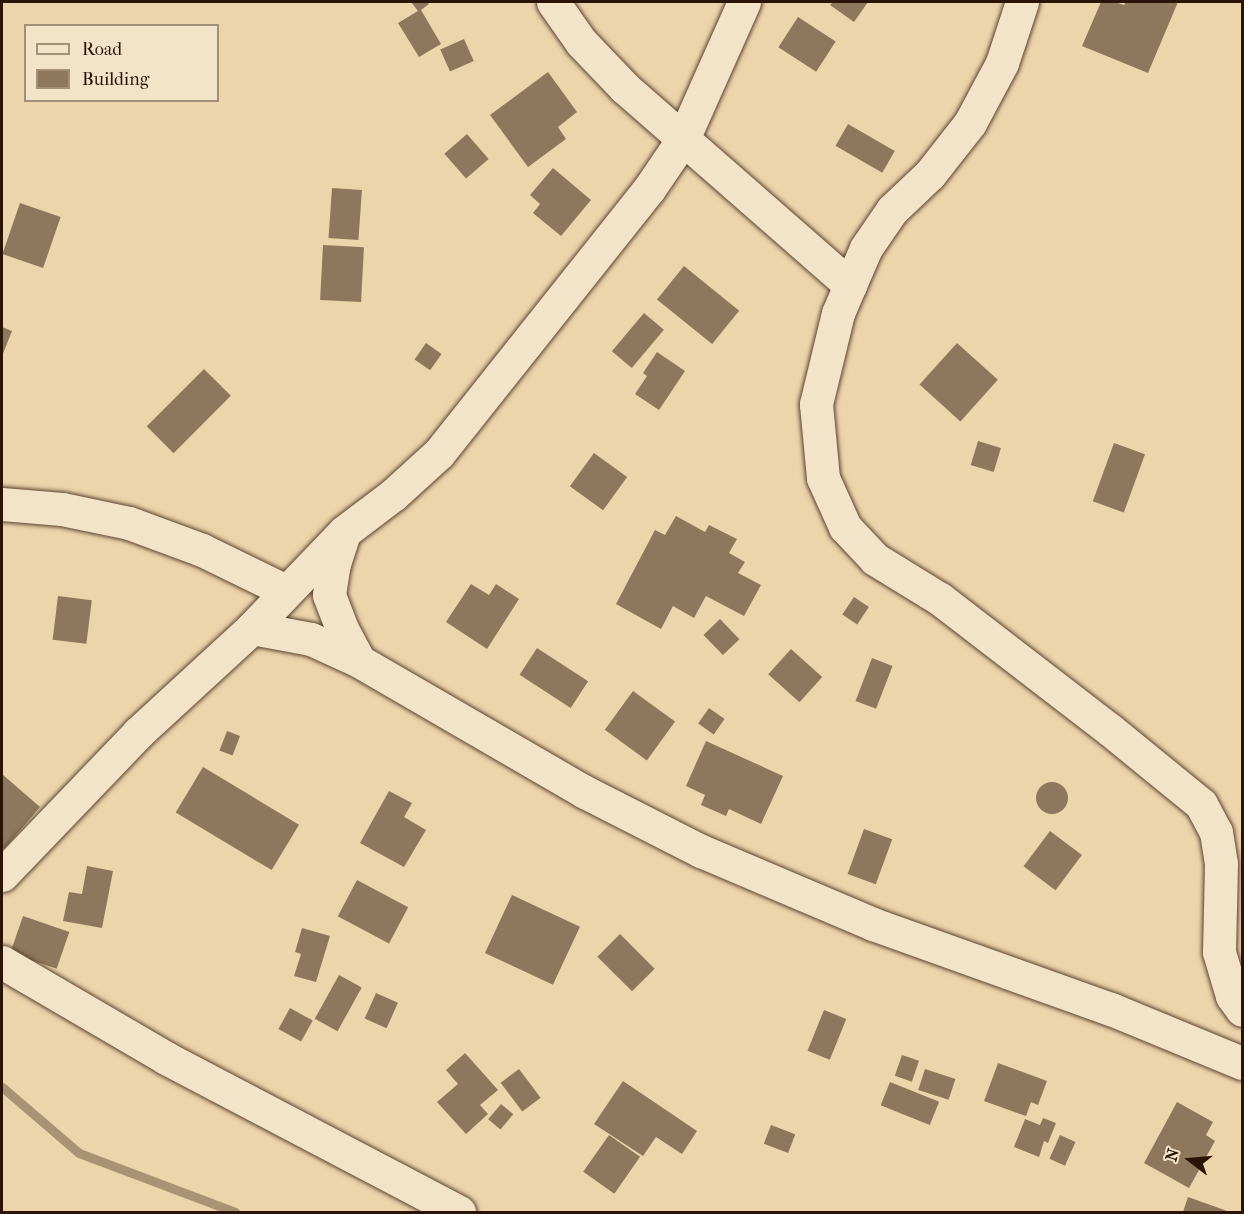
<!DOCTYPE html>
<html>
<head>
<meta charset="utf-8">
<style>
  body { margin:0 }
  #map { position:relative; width:1244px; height:1214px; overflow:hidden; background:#ecd4ab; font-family:"IM FELL French Canon",serif }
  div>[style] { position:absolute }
  .stream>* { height:9px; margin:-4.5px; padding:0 4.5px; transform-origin:4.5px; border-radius:4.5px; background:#aa9274 }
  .building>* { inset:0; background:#8f775d; transform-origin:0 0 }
  .round { border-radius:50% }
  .roads { filter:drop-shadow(0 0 2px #5b4331) drop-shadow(0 0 2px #5b4331) }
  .minor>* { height:33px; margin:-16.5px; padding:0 16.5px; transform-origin:16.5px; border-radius:16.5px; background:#f3e3c8 }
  span { translate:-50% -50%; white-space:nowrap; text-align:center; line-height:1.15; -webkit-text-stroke:5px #f3e3c8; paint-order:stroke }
  .frame { position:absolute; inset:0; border:3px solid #2b1308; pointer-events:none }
  .legend { position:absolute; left:24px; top:24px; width:195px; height:78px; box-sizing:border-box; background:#f3e3c8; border:2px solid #a3907b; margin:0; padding:8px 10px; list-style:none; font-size:18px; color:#2b1308 }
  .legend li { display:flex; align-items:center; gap:12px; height:30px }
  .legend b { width:30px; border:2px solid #a3907b }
  .north { position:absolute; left:1160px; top:1130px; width:60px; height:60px; -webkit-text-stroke:4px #f3e3c8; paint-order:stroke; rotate:286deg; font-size:16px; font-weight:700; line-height:24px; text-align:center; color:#2b1308 }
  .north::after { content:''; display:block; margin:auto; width:21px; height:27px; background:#2b1308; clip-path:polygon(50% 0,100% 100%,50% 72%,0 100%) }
</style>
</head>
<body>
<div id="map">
  <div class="stream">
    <i style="left:2px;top:1087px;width:101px;rotate:40.6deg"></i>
    <i style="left:79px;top:1153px;width:167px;rotate:20.7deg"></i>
  </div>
  <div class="building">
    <i style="clip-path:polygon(411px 2px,427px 2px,429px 4px,421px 10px,441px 44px,419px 57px,398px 23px,418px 11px)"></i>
    <i style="clip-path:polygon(833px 2px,868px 2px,854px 22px,830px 5px)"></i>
    <i style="clip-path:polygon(1101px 2px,1115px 2px,1124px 5px,1126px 2px,1178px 2px,1148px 73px,1082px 46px)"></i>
    <i style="left:798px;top:17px;width:45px;height:36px;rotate:33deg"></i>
    <i style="left:464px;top:39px;width:24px;height:26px;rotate:66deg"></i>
    <i style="clip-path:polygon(548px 72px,577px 112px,558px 127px,566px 139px,528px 167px,490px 115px)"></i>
    <i style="left:848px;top:124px;width:54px;height:25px;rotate:30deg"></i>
    <i style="left:467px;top:134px;width:33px;height:30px;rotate:49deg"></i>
    <i style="clip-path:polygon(553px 168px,591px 200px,561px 236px,533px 213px,540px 204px,530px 195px)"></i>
    <i style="left:332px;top:188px;width:30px;height:50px;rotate:4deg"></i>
    <i style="left:20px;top:203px;width:43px;height:54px;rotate:19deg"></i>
    <i style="left:323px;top:245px;width:41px;height:55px;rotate:3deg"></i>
    <i style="left:684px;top:266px;width:71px;height:43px;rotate:39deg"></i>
    <i style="left:644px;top:313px;width:26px;height:50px;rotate:40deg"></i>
    <i style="clip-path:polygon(2px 327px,12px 331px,2px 356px)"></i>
    <i style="left:426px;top:343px;width:19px;height:20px;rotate:35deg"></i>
    <i style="left:957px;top:343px;width:55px;height:56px;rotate:42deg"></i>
    <i style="clip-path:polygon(657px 352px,685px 371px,659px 410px,635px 394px,647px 376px,643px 373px)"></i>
    <i style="left:204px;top:369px;width:38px;height:81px;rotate:45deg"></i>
    <i style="left:978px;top:441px;width:24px;height:25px;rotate:17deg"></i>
    <i style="left:1114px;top:443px;width:33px;height:62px;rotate:20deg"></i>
    <i style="left:594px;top:453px;width:41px;height:41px;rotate:36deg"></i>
    <i style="clip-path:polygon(676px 516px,705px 532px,709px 525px,737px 539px,729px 553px,745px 562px,738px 573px,761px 585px,744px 616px,706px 596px,694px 618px,673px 606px,661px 629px,616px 604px,655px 530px,665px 535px)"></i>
    <i style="clip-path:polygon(471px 584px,489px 595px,496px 584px,519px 599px,487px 649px,446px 622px)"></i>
    <i style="left:58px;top:596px;width:34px;height:44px;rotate:7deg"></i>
    <i style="left:854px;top:597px;width:18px;height:21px;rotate:34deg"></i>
    <i style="left:720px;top:619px;width:28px;height:23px;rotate:46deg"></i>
    <i style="left:537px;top:648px;width:61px;height:32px;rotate:33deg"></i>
    <i style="left:791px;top:649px;width:42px;height:34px;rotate:42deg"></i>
    <i style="left:872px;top:658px;width:22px;height:46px;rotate:21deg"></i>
    <i style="left:633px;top:691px;width:52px;height:48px;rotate:36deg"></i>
    <i style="left:709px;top:708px;width:19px;height:19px;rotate:35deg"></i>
    <i style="left:227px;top:731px;width:14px;height:21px;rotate:21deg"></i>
    <i style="clip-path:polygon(706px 741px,783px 776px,761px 824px,729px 809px,726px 816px,701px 805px,705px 795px,686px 786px)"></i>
    <i style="left:203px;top:767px;width:112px;height:53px;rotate:31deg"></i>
    <i style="clip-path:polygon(2px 774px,40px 807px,4px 849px,2px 847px)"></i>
    <i class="round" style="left:1036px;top:782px;width:32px;height:32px"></i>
    <i style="clip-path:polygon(389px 791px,412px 803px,404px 817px,426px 830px,404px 867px,360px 843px)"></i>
    <i style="left:864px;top:829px;width:30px;height:48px;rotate:20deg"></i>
    <i style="left:1050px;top:831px;width:40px;height:44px;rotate:37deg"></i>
    <i style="clip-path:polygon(87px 866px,113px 871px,102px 928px,63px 921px,69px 892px,82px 894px)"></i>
    <i style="left:357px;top:880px;width:58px;height:41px;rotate:28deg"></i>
    <i style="left:512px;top:895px;width:75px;height:64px;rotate:25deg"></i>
    <i style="left:23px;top:916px;width:49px;height:39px;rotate:19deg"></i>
    <i style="clip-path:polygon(302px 928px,330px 936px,316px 982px,294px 976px,301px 954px,295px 952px)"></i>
    <i style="left:620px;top:934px;width:49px;height:32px;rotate:45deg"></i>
    <i style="left:339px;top:975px;width:26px;height:50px;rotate:29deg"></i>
    <i style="left:376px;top:993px;width:24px;height:28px;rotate:24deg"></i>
    <i style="left:290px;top:1008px;width:26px;height:24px;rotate:29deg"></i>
    <i style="left:824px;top:1010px;width:24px;height:44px;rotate:22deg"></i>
    <i style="clip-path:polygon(465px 1053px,498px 1090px,480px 1105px,488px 1114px,466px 1134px,437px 1102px,458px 1084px,446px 1070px)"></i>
    <i style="left:902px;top:1055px;width:18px;height:22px;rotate:19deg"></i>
    <i style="clip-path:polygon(998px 1063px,1047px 1081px,1038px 1105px,1031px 1102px,1026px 1116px,984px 1101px)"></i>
    <i style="left:519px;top:1069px;width:36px;height:23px;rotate:53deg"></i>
    <i style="left:925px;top:1069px;width:32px;height:22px;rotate:18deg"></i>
    <i style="clip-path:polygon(623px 1081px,697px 1131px,682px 1154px,656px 1137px,643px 1156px,594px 1124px)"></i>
    <i style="left:890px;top:1082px;width:53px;height:25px;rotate:22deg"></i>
    <i style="clip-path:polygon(1177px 1102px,1213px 1122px,1206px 1135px,1215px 1141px,1189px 1188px,1144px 1163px)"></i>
    <i style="left:501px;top:1104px;width:16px;height:20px;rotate:40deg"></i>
    <i style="clip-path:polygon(1043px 1118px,1056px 1123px,1048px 1143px,1044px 1141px,1039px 1157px,1014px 1147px,1025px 1119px,1040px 1125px)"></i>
    <i style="left:771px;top:1125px;width:26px;height:20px;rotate:21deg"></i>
    <i style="left:609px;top:1135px;width:38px;height:45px;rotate:35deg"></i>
    <i style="left:1060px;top:1135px;width:17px;height:26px;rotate:24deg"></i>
    <i style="clip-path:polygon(1188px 1197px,1230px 1212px,1183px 1212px)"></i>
  </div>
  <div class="roads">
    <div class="minor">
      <i style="left:553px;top:2px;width:49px;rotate:55deg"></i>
      <i style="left:581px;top:42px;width:64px;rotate:46.3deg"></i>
      <i style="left:625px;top:88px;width:299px;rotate:41.2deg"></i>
      <i style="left:1022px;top:2px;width:64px;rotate:108.2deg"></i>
      <i style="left:1002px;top:63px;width:68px;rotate:118.1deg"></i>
      <i style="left:970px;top:123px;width:65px;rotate:128.1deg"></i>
      <i style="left:930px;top:174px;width:52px;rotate:136.5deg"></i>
      <i style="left:892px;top:210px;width:46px;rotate:124.4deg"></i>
      <i style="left:866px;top:248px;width:40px;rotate:113.4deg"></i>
      <i style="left:850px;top:285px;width:30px;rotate:113deg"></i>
      <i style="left:838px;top:313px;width:94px;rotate:103.6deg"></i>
      <i style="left:816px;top:404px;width:74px;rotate:84.6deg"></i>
      <i style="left:823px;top:478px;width:54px;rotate:65.8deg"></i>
      <i style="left:845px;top:527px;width:44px;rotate:46.8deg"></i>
      <i style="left:875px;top:559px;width:76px;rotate:31.6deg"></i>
      <i style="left:940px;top:599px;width:213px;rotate:37.6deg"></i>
      <i style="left:1109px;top:729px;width:119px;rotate:39.2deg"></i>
      <i style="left:1201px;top:804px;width:32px;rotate:62deg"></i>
      <i style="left:1216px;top:832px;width:32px;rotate:81deg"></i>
      <i style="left:1221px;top:864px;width:88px;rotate:91.3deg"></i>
      <i style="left:1219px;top:952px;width:46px;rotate:73.5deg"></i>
      <i style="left:1232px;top:996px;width:17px;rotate:54deg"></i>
      <i style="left:2px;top:504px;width:60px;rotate:4.8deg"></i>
      <i style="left:62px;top:509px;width:68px;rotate:11.8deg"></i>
      <i style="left:129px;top:523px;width:78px;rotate:20.3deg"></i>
      <i style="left:202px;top:550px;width:93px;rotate:26deg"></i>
      <i style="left:344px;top:533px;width:32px;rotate:108deg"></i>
      <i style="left:334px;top:563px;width:32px;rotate:99deg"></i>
      <i style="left:329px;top:595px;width:34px;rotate:69deg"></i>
      <i style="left:341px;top:627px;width:38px;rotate:62deg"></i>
      <i style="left:252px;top:628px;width:60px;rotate:10.6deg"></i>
      <i style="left:311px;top:639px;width:53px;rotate:24.6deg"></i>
      <i style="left:359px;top:661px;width:261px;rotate:30.1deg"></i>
      <i style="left:585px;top:792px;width:130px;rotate:27deg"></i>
      <i style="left:701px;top:851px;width:187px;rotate:23deg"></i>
      <i style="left:873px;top:924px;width:253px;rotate:19.7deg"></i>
      <i style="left:1111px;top:1009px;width:142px;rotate:22.4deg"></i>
      <i style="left:2px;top:875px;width:197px;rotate:-46.2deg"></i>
      <i style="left:138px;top:733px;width:155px;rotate:-42.6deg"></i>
      <i style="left:252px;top:628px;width:133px;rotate:-46.2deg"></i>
      <i style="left:344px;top:532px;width:61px;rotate:-37.1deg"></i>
      <i style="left:393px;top:495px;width:62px;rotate:-42.4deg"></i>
      <i style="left:439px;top:453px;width:337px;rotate:-51.5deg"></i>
      <i style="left:649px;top:189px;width:60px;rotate:-55.8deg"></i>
      <i style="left:683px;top:139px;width:150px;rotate:-66deg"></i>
      <i style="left:2px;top:962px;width:190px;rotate:30.3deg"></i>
      <i style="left:166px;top:1058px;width:331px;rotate:27.7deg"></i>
    </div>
  </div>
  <div class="frame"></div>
  <ul class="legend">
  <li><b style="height:8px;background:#f3e3c8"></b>Road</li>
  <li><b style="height:16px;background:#8f775d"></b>Building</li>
  </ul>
  <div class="north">N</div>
</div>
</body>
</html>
